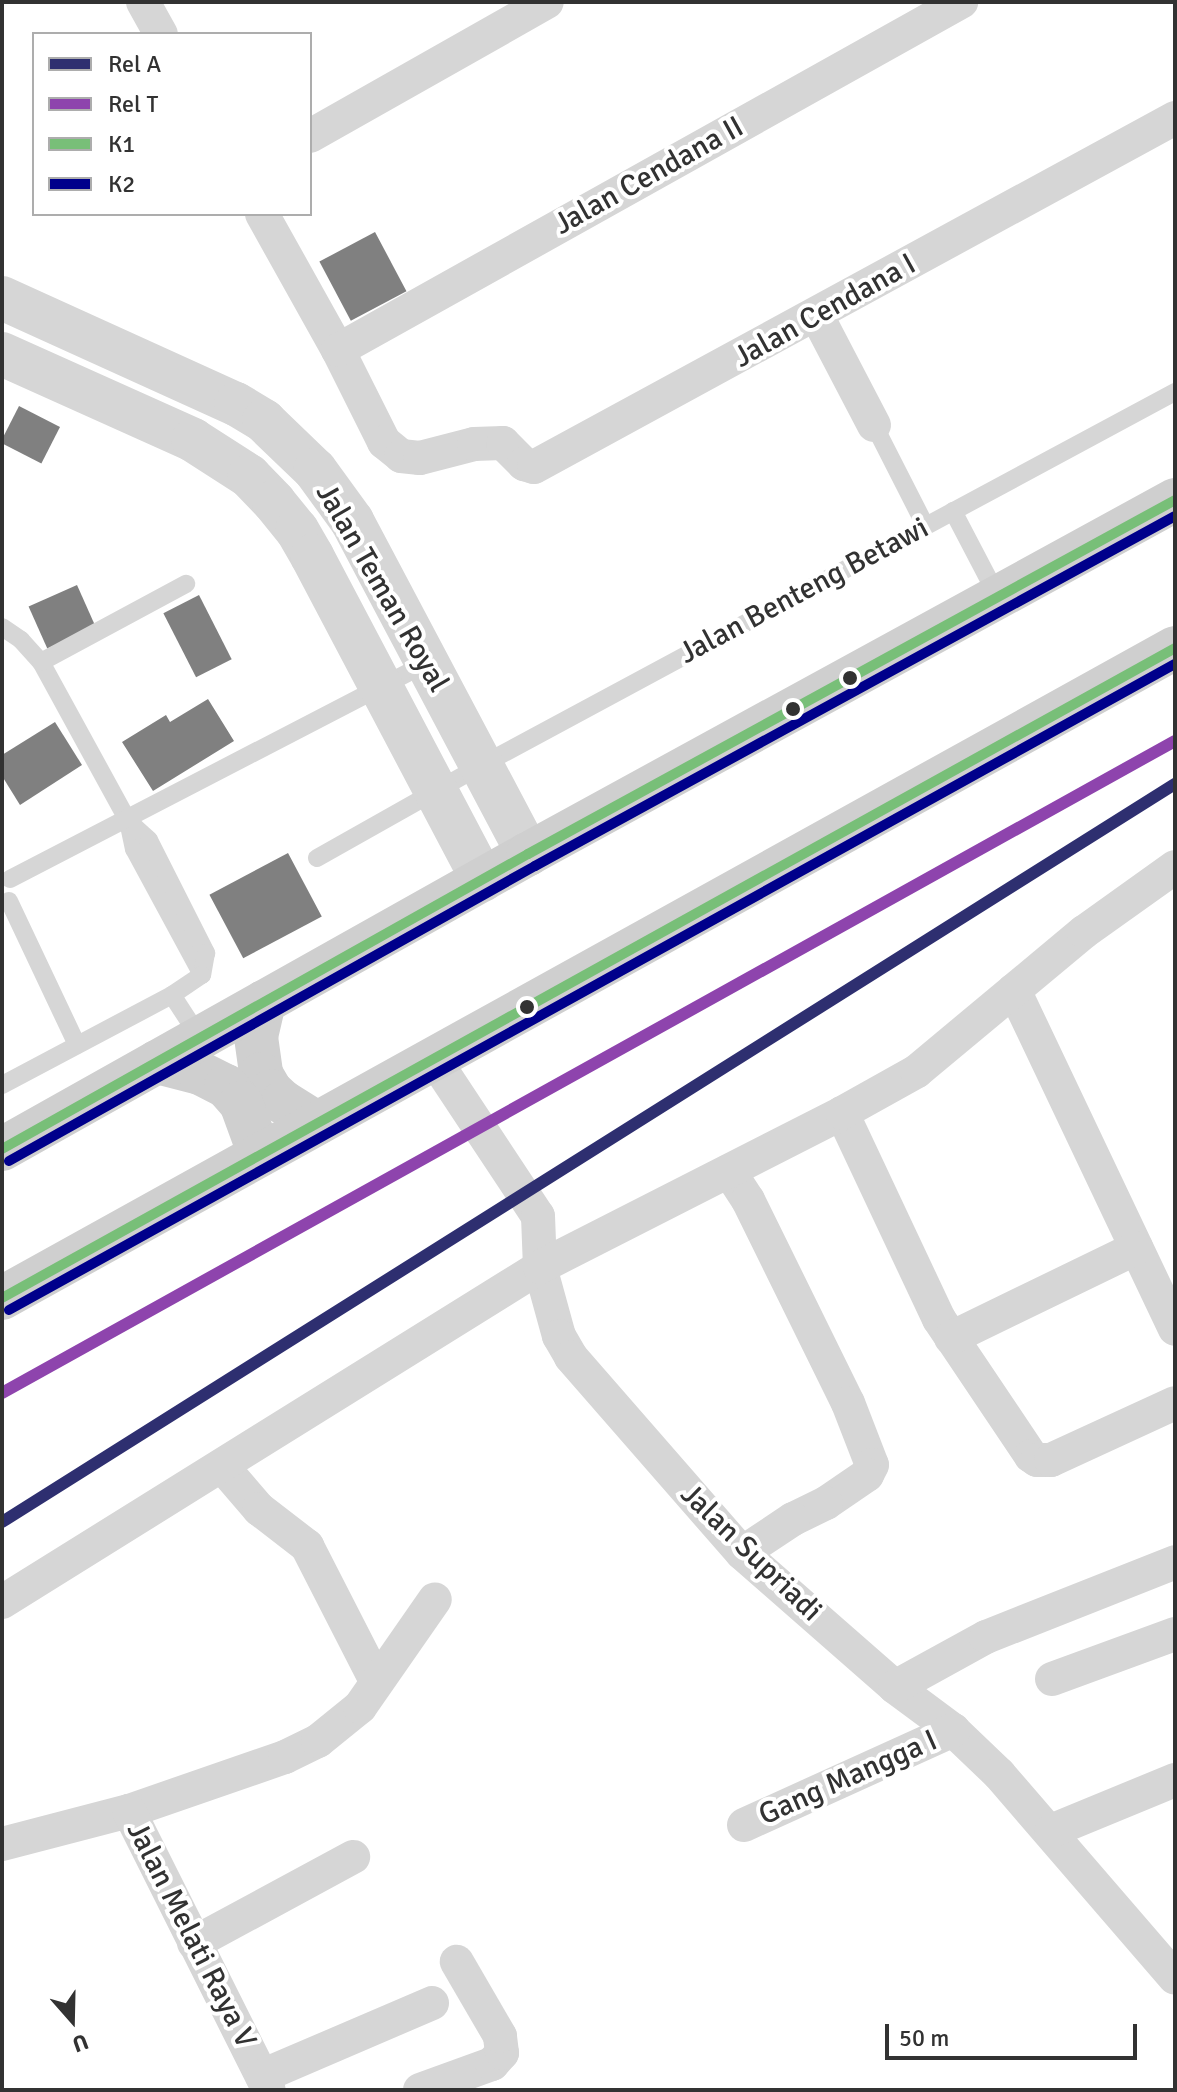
<!DOCTYPE html>
<html>
<head>
<meta charset="utf-8">
<style>
  body { margin:0 }
  #map { position:relative; width:1177px; height:2092px; overflow:hidden; background:#fff; font-family:Signika,sans-serif }
  div>[style] { position:absolute }
  .building>* { inset:0; background:#808080; transform-origin:0 0 }
  .service>* { height:18px; margin:-9px; padding:0 9px; transform-origin:9px; border-radius:9px; background:#d6d6d6 }
  .minor>* { height:34px; margin:-17px; padding:0 17px; transform-origin:17px; border-radius:17px; background:#d6d6d6 }
  .tertiary>* { height:44px; margin:-22px; padding:0 22px; transform-origin:22px; border-radius:22px; background:#d6d6d6 }
  .secondary>* { height:44px; margin:-22px; padding:0 22px; transform-origin:22px; border-radius:22px; background:#cfcfcf }
  .bus-1>* { height:10px; margin:-5px; padding:0 5px; transform-origin:5px; border-radius:5px; background:#78bf78 }
  .bus-2>* { height:10px; margin:-5px; padding:0 5px; transform-origin:5px; border-radius:5px; background:#00008b }
  .rail-1>* { height:12px; margin:-6px; padding:0 6px; transform-origin:6px; border-radius:6px; background:#2e2f70 }
  .rail-2>* { height:12px; margin:-6px; padding:0 6px; transform-origin:6px; border-radius:6px; background:#8e44ad }
  .dots>* { width:22px; height:22px; translate:-50% -50%; box-sizing:border-box; border:4px solid #fff; border-radius:50% }
  span { translate:-50% -50%; white-space:nowrap; text-align:center; line-height:1.15; -webkit-text-stroke:8px #fff; paint-order:stroke }
  .street-label { font-size:30px; color:#323232 }
  .frame { position:absolute; inset:0; border:4px solid #323232; pointer-events:none }
  .legend { position:absolute; left:32px; top:32px; width:280px; height:184px; box-sizing:border-box; background:#fff; border:2px solid #adadad; margin:0; padding:10px 14px; list-style:none; font-size:24px; color:#323232 }
  .legend li { display:flex; align-items:center; gap:16px; height:40px }
  .legend b { width:40px; border:2px solid #adadad }
  .north { position:absolute; left:32px; top:1980px; width:80px; height:80px; -webkit-text-stroke:6px #fff; paint-order:stroke; rotate:160deg; font-size:22px; font-weight:700; line-height:32px; text-align:center; color:#323232 }
  .north::after { content:''; display:block; margin:auto; width:28px; height:36px; background:#323232; clip-path:polygon(50% 0,100% 100%,50% 72%,0 100%) }
  .scale { position:absolute; left:885px; top:2024px; width:252px; height:36px; box-sizing:border-box; border:4px solid #323232; border-top:0; padding-left:10px; font-size:24px; line-height:28px; white-space:nowrap; color:#323232; -webkit-text-stroke:6px #fff; paint-order:stroke }
</style>
</head>
<body>
<div id="map">
  <div class="building">
    <i style="left:375px;top:232px;width:67px;height:63px;rotate:62deg"></i>
    <i style="left:19px;top:406px;width:46px;height:41px;rotate:27deg"></i>
    <i style="left:77px;top:585px;width:46px;height:53px;rotate:66deg"></i>
    <i style="left:199px;top:595px;width:72px;height:40px;rotate:63deg"></i>
    <i style="clip-path:polygon(208px 699px,234px 741px,153px 791px,122px 742px,166px 715px,170px 722px)"></i>
    <i style="clip-path:polygon(55px 722px,82px 765px,20px 805px,2px 776px,2px 755px)"></i>
    <i style="left:288px;top:853px;width:72px;height:89px;rotate:62deg"></i>
  </div>
  <div class="service">
    <i style="left:874px;top:425px;width:112px;rotate:63deg"></i>
    <i style="left:953px;top:511px;width:97px;rotate:62.4deg"></i>
    <i style="left:2px;top:627px;width:23px;rotate:34deg"></i>
    <i style="left:21px;top:640px;width:30px;rotate:48deg"></i>
    <i style="left:41px;top:662px;width:181px;rotate:61.3deg"></i>
    <i style="left:128px;top:821px;width:29px;rotate:78deg"></i>
    <i style="left:134px;top:849px;width:143px;rotate:61.6deg"></i>
    <i style="left:41px;top:662px;width:165px;rotate:-28.3deg"></i>
    <i style="left:128px;top:821px;width:28px;rotate:42deg"></i>
    <i style="left:149px;top:840px;width:127px;rotate:63.2deg"></i>
    <i style="left:206px;top:953px;width:22px;rotate:100deg"></i>
    <i style="left:317px;top:858px;width:187px;rotate:-29.4deg"></i>
    <i style="left:480px;top:766px;width:789px;rotate:-28.29deg"></i>
    <i style="left:10px;top:879px;width:470px;rotate:-27.4deg"></i>
    <i style="left:9px;top:901px;width:159px;rotate:64.7deg"></i>
    <i style="left:172px;top:995px;width:51px;rotate:56.9deg"></i>
    <i style="left:2px;top:1085px;width:192px;rotate:-27.9deg"></i>
    <i style="left:172px;top:995px;width:36px;rotate:-34deg"></i>
  </div>
  <div class="minor">
    <i style="left:143px;top:2px;width:37px;rotate:61deg"></i>
    <i style="left:310px;top:136px;width:272px;rotate:-29.5deg"></i>
    <i style="left:262px;top:214px;width:156px;rotate:60.8deg"></i>
    <i style="left:338px;top:350px;width:103px;rotate:63.4deg"></i>
    <i style="left:384px;top:442px;width:22px;rotate:39deg"></i>
    <i style="left:401px;top:456px;width:19px;rotate:6deg"></i>
    <i style="left:420px;top:458px;width:56px;rotate:-14.5deg"></i>
    <i style="left:474px;top:444px;width:29px;rotate:-2deg"></i>
    <i style="left:503px;top:443px;width:30px;rotate:45deg"></i>
    <i style="left:524px;top:464px;width:10px;rotate:17deg"></i>
    <i style="left:534px;top:467px;width:730px;rotate:-28.57deg"></i>
    <i style="left:817px;top:316px;width:123px;rotate:62.4deg"></i>
    <i style="left:338px;top:350px;width:714px;rotate:-29.19deg"></i>
    <i style="left:1014px;top:990px;width:375px;rotate:64.6deg"></i>
    <i style="left:434px;top:1059px;width:188px;rotate:56.5deg"></i>
    <i style="left:538px;top:1216px;width:51px;rotate:87.8deg"></i>
    <i style="left:540px;top:1267px;width:72px;rotate:74.6deg"></i>
    <i style="left:559px;top:1336px;width:24px;rotate:60deg"></i>
    <i style="left:571px;top:1357px;width:260px;rotate:48.9deg"></i>
    <i style="left:742px;top:1553px;width:203px;rotate:41.2deg"></i>
    <i style="left:895px;top:1687px;width:72px;rotate:36.6deg"></i>
    <i style="left:953px;top:1730px;width:64px;rotate:43.7deg"></i>
    <i style="left:999px;top:1774px;width:269px;rotate:49.2deg"></i>
    <i style="left:842px;top:1113px;width:228px;rotate:64.8deg"></i>
    <i style="left:939px;top:1319px;width:165px;rotate:56.1deg"></i>
    <i style="left:1031px;top:1456px;width:7px;rotate:34deg"></i>
    <i style="left:1037px;top:1460px;width:14px"></i>
    <i style="left:1051px;top:1460px;width:136px;rotate:-24.7deg"></i>
    <i style="left:729px;top:1171px;width:35px;rotate:57deg"></i>
    <i style="left:748px;top:1200px;width:226px;rotate:63.8deg"></i>
    <i style="left:848px;top:1403px;width:66px;rotate:68.8deg"></i>
    <i style="left:872px;top:1465px;width:11px;rotate:117deg"></i>
    <i style="left:867px;top:1475px;width:50px;rotate:145.7deg"></i>
    <i style="left:826px;top:1503px;width:37px;rotate:154deg"></i>
    <i style="left:793px;top:1519px;width:61px;rotate:146.3deg"></i>
    <i style="left:951px;top:1338px;width:206px;rotate:-25.9deg"></i>
    <i style="left:222px;top:1466px;width:57px;rotate:49.3deg"></i>
    <i style="left:259px;top:1509px;width:61px;rotate:37.6deg"></i>
    <i style="left:307px;top:1546px;width:152px;rotate:62.9deg"></i>
    <i style="left:2px;top:1602px;width:634px;rotate:-31.91deg"></i>
    <i style="left:540px;top:1267px;width:339px;rotate:-27deg"></i>
    <i style="left:842px;top:1113px;width:86px;rotate:-29.2deg"></i>
    <i style="left:917px;top:1071px;width:217px;rotate:-39.8deg"></i>
    <i style="left:1084px;top:932px;width:112px;rotate:-35.5deg"></i>
    <i style="left:1052px;top:1679px;width:131px;rotate:-20.1deg"></i>
    <i style="left:895px;top:1687px;width:104px;rotate:-28.8deg"></i>
    <i style="left:986px;top:1637px;width:203px;rotate:-21.6deg"></i>
    <i style="left:129px;top:1811px;width:165px;rotate:-19.1deg"></i>
    <i style="left:285px;top:1757px;width:37px;rotate:-26deg"></i>
    <i style="left:318px;top:1741px;width:54px;rotate:-39deg"></i>
    <i style="left:360px;top:1707px;width:131px;rotate:-55.2deg"></i>
    <i style="left:744px;top:1825px;width:230px;rotate:-24.4deg"></i>
    <i style="left:1051px;top:1831px;width:134px;rotate:-22.4deg"></i>
    <i style="left:2px;top:1844px;width:131px;rotate:-14.6deg"></i>
    <i style="left:129px;top:1811px;width:312px;rotate:63.4deg"></i>
    <i style="left:194px;top:1943px;width:181px;rotate:-28.4deg"></i>
    <i style="left:262px;top:2076px;width:185px;rotate:-23.2deg"></i>
    <i style="left:420px;top:2090px;width:77px;rotate:-19.9deg"></i>
    <i style="left:492px;top:2064px;width:15px;rotate:-48deg"></i>
    <i style="left:502px;top:2053px;width:17px;rotate:-97deg"></i>
    <i style="left:500px;top:2036px;width:86px;rotate:-120.2deg"></i>
  </div>
  <div class="tertiary">
    <i style="left:2px;top:298px;width:257px;rotate:24.4deg"></i>
    <i style="left:236px;top:404px;width:33px;rotate:31deg"></i>
    <i style="left:264px;top:421px;width:71px;rotate:43.9deg"></i>
    <i style="left:315px;top:470px;width:63px;rotate:54deg"></i>
    <i style="left:352px;top:521px;width:377px;rotate:62.1deg"></i>
    <i style="left:2px;top:354px;width:209px;rotate:24.2deg"></i>
    <i style="left:193px;top:440px;width:67px;rotate:32.7deg"></i>
    <i style="left:249px;top:476px;width:36px;rotate:46deg"></i>
    <i style="left:274px;top:502px;width:36px;rotate:51deg"></i>
    <i style="left:297px;top:530px;width:30px;rotate:60deg"></i>
    <i style="left:312px;top:556px;width:366px;rotate:62.2deg"></i>
  </div>
  <div class="secondary">
    <i style="left:264px;top:1002px;width:36px;rotate:103deg"></i>
    <i style="left:256px;top:1037px;width:37px;rotate:82deg"></i>
    <i style="left:261px;top:1074px;width:20px;rotate:60deg"></i>
    <i style="left:271px;top:1091px;width:16px;rotate:43deg"></i>
    <i style="left:283px;top:1102px;width:40px;rotate:32deg"></i>
    <i style="left:157px;top:1062px;width:44px;rotate:14.3deg"></i>
    <i style="left:200px;top:1073px;width:29px;rotate:27deg"></i>
    <i style="left:226px;top:1086px;width:23px;rotate:49deg"></i>
    <i style="left:241px;top:1103px;width:55px;rotate:69.9deg"></i>
    <i style="left:2px;top:1149px;width:603px;rotate:-29.29deg"></i>
    <i style="left:528px;top:854px;width:738px;rotate:-28.68deg"></i>
    <i style="left:2px;top:1298px;width:1341px;rotate:-28.99deg"></i>
  </div>
  <div class="bus-1">
    <i style="left:2px;top:1149px;width:603px;rotate:-29.29deg"></i>
    <i style="left:528px;top:854px;width:738px;rotate:-28.68deg"></i>
    <i style="left:2px;top:1298px;width:1341px;rotate:-28.99deg"></i>
  </div>
  <div class="bus-2">
    <i style="left:9px;top:1161px;width:603px;rotate:-29.29deg"></i>
    <i style="left:535px;top:866px;width:729px;rotate:-28.67deg"></i>
    <i style="left:9px;top:1310px;width:1333px;rotate:-28.99deg"></i>
  </div>
  <div class="rail-1">
    <i style="left:2px;top:1522px;width:1386px;rotate:-32.18deg"></i>
  </div>
  <div class="rail-2">
    <i style="left:2px;top:1393px;width:1342px;rotate:-29.07deg"></i>
  </div>
  <div class="dots">
    <i style="left:850px;top:678px;background:#323232"></i>
    <i style="left:793px;top:709px;background:#323232"></i>
    <i style="left:527px;top:1007px;background:#323232"></i>
  </div>
  <div class="street-label">
    <span style="left:649px;top:176px;rotate:-29deg">Jalan Cendana II</span>
    <span style="left:825px;top:311px;rotate:-29deg">Jalan Cendana I</span>
    <span style="left:382px;top:588px;rotate:60deg">Jalan Teman Royal</span>
    <span style="left:804px;top:591px;rotate:-28deg">Jalan Benteng Betawi</span>
    <span style="left:751px;top:1553px;rotate:44deg">Jalan Supriadi</span>
    <span style="left:848px;top:1778px;rotate:-24deg">Gang Mangga I</span>
    <span style="left:191px;top:1935px;rotate:63deg">Jalan Melati Raya V</span>
  </div>
  <div class="frame"></div>
  <ul class="legend">
  <li><b style="height:10px;background:#2e2f70"></b>Rel A</li>
  <li><b style="height:10px;background:#8e44ad"></b>Rel T</li>
  <li><b style="height:10px;background:#78bf78"></b>K1</li>
  <li><b style="height:10px;background:#00008b"></b>K2</li>
  </ul>
  <div class="north">U</div>
  <div class="scale">50 m</div>
</div>
</body>
</html>
